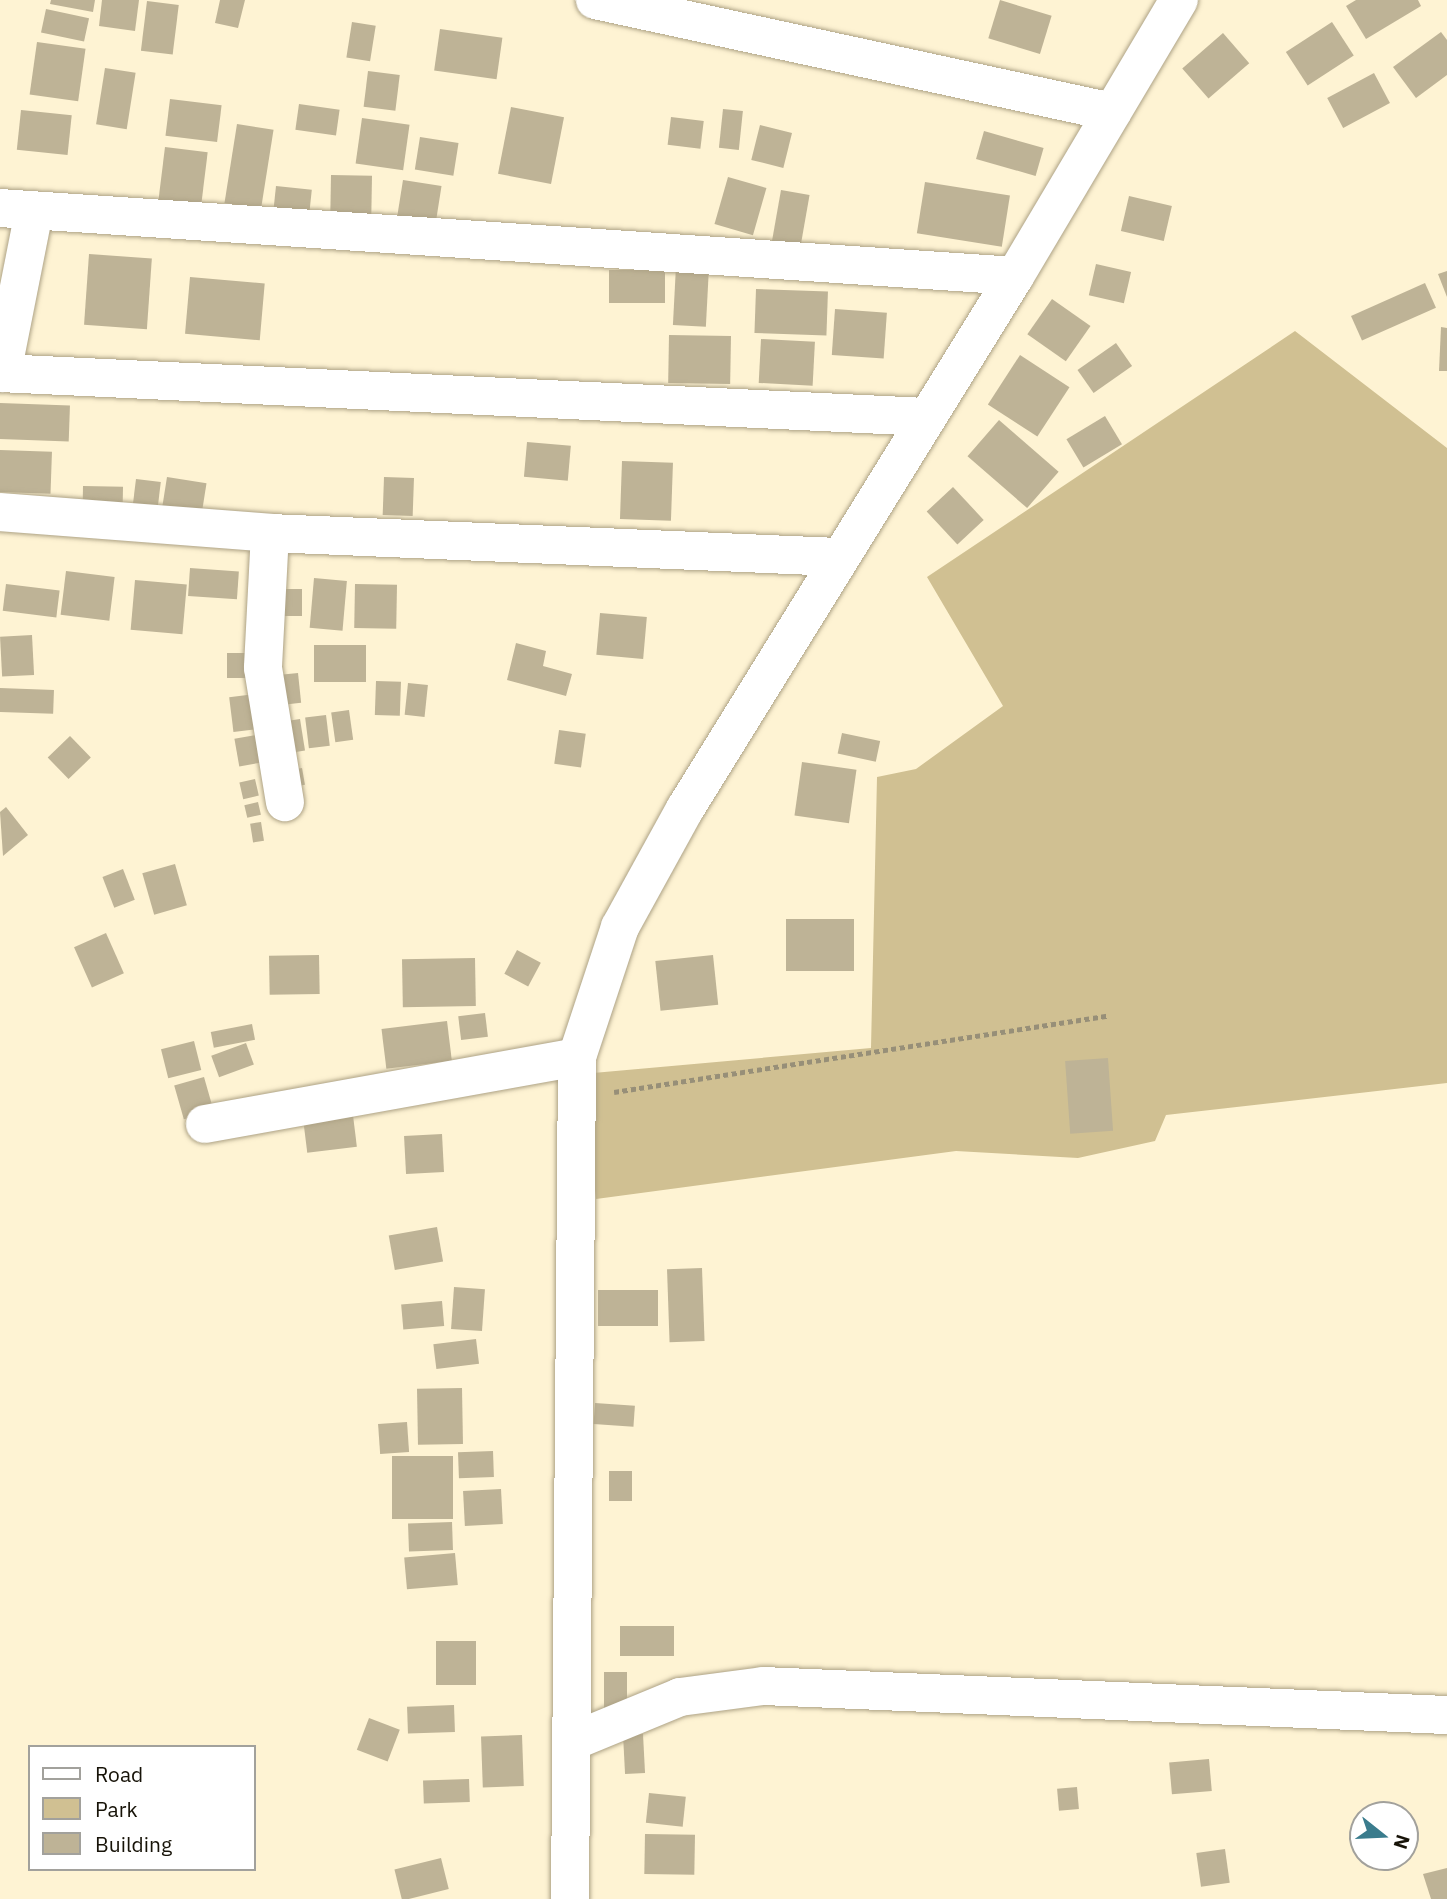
<!DOCTYPE html>
<html>
<head>
<meta charset="utf-8">
<style>
  body { margin:0 }
  #map { position:relative; width:1447px; height:1899px; overflow:hidden; background:#fef3d3; font-family:"IBM Plex Sans",sans-serif }
  div>[style] { position:absolute }
  .green>* { inset:0; background:#d0c092 }
  .building>* { inset:0; background:#beb396; transform-origin:0 0 }
  .path>* { height:4.5px; margin-top:-2.25px; transform-origin:0; background:repeating-linear-gradient(90deg,#978f78 0 5px,transparent 0 8.5px) }
  .roads { filter:drop-shadow(0 0 2px #ada285) drop-shadow(0 0 2px #ada285) }
  .minor>* { height:38px; margin:-19px; padding:0 19px; transform-origin:19px; border-radius:19px; background:#fff }
  span { translate:-50% -50%; white-space:nowrap; text-align:center; line-height:1.15; -webkit-text-stroke:5px #fff; paint-order:stroke }
  .legend { position:absolute; left:28px; top:1745px; width:228px; height:126px; box-sizing:border-box; background:#fff; border:2px solid #a2a19c; margin:0; padding:9px 12px; list-style:none; font-size:21px; color:#171308 }
  .legend li { display:flex; align-items:center; gap:14px; height:35px }
  .legend b { width:35px; border:2px solid #a2a19c }
  .north { position:absolute; left:1349px; top:1801px; width:70px; height:70px; box-sizing:border-box; background:#fff; border:2px solid #a2a19c; border-radius:50%; rotate:108deg; font-size:19px; font-weight:700; line-height:28px; text-align:center; color:#171308 }
  .north::after { content:''; display:block; margin:auto; width:24px; height:32px; background:#3a7c8d; clip-path:polygon(50% 0,100% 100%,50% 72%,0 100%) }
</style>
</head>
<body>
<div id="map">
  <div class="green">
    <i style="clip-path:polygon(1295px 331px,1447px 448px,1447px 1083px,1166px 1115px,1155px 1141px,1078px 1158px,956px 1151px,596px 1199px,582px 1074px,871px 1048px,877px 777px,916px 769px,1003px 706px,927px 577px)"></i>
  </div>
  <div class="building">
    <i style="clip-path:polygon(51px 0,95px 0,93px 12px,50px 4px)"></i>
    <i style="clip-path:polygon(102px 0,139px 0,135px 31px,99px 26px)"></i>
    <i style="clip-path:polygon(220px 0,245px 0,238px 28px,215px 23px)"></i>
    <i style="left:1000px;top:0;width:54px;height:40px;rotate:17deg"></i>
    <i style="clip-path:polygon(1356px 0,1418px 0,1421px 6px,1366px 39px,1346px 6px)"></i>
    <i style="left:147px;top:1px;width:32px;height:50px;rotate:7deg"></i>
    <i style="left:46px;top:9px;width:44px;height:24px;rotate:12deg"></i>
    <i style="left:352px;top:22px;width:24px;height:36px;rotate:9deg"></i>
    <i style="left:1332px;top:22px;width:40px;height:55px;rotate:57deg"></i>
    <i style="left:440px;top:29px;width:63px;height:42px;rotate:8deg"></i>
    <i style="clip-path:polygon(1441px 32px,1447px 40px,1447px 75px,1416px 98px,1393px 67px)"></i>
    <i style="left:1223px;top:33px;width:40px;height:54px;rotate:49deg"></i>
    <i style="left:37px;top:42px;width:49px;height:53px;rotate:8deg"></i>
    <i style="left:105px;top:68px;width:31px;height:57px;rotate:9deg"></i>
    <i style="left:368px;top:71px;width:32px;height:36px;rotate:7deg"></i>
    <i style="left:1374px;top:73px;width:34px;height:53px;rotate:62deg"></i>
    <i style="left:170px;top:99px;width:52px;height:37px;rotate:7deg"></i>
    <i style="left:299px;top:104px;width:41px;height:26px;rotate:8deg"></i>
    <i style="left:511px;top:107px;width:54px;height:68px;rotate:11deg"></i>
    <i style="left:723px;top:109px;width:20px;height:39px;rotate:6deg"></i>
    <i style="left:21px;top:110px;width:51px;height:40px;rotate:6deg"></i>
    <i style="left:671px;top:117px;width:33px;height:28px;rotate:7deg"></i>
    <i style="left:362px;top:118px;width:48px;height:46px;rotate:8deg"></i>
    <i style="left:237px;top:124px;width:37px;height:80px;rotate:9deg"></i>
    <i style="left:760px;top:125px;width:33px;height:36px;rotate:14deg"></i>
    <i style="left:984px;top:131px;width:62px;height:29px;rotate:16deg"></i>
    <i style="left:420px;top:137px;width:39px;height:33px;rotate:9deg"></i>
    <i style="left:165px;top:147px;width:43px;height:61px;rotate:7deg"></i>
    <i style="left:331px;top:175px;width:41px;height:42px;rotate:1deg"></i>
    <i style="left:728px;top:177px;width:40px;height:49px;rotate:16deg"></i>
    <i style="left:403px;top:180px;width:39px;height:36px;rotate:9deg"></i>
    <i style="left:925px;top:182px;width:86px;height:52px;rotate:9deg"></i>
    <i style="left:276px;top:186px;width:36px;height:35px;rotate:6deg"></i>
    <i style="left:781px;top:190px;width:29px;height:59px;rotate:10deg"></i>
    <i style="left:1129px;top:196px;width:44px;height:36px;rotate:13deg"></i>
    <i style="left:89px;top:254px;width:63px;height:71px;rotate:4deg"></i>
    <i style="left:1096px;top:264px;width:36px;height:32px;rotate:13deg"></i>
    <i style="left:676px;top:266px;width:33px;height:59px;rotate:3deg"></i>
    <i style="left:665px;top:270px;width:33px;height:56px;rotate:90deg"></i>
    <i style="clip-path:polygon(1447px 271px,1447px 297px,1438px 274px)"></i>
    <i style="left:190px;top:277px;width:75px;height:57px;rotate:5deg"></i>
    <i style="left:1425px;top:283px;width:27px;height:81px;rotate:66deg"></i>
    <i style="left:756px;top:289px;width:72px;height:44px;rotate:2deg"></i>
    <i style="left:1052px;top:299px;width:47px;height:43px;rotate:35deg"></i>
    <i style="left:835px;top:309px;width:52px;height:46px;rotate:4deg"></i>
    <i style="clip-path:polygon(1441px 327px,1447px 328px,1447px 371px,1439px 371px)"></i>
    <i style="left:669px;top:335px;width:62px;height:48px;rotate:1deg"></i>
    <i style="left:761px;top:339px;width:54px;height:44px;rotate:3deg"></i>
    <i style="left:1116px;top:343px;width:28px;height:47px;rotate:55deg"></i>
    <i style="left:1020px;top:355px;width:59px;height:59px;rotate:33deg"></i>
    <i style="left:0;top:403px;width:70px;height:36px;rotate:2deg"></i>
    <i style="left:1105px;top:416px;width:33px;height:45px;rotate:59deg"></i>
    <i style="left:999px;top:420px;width:79px;height:48px;rotate:41deg"></i>
    <i style="left:527px;top:442px;width:44px;height:35px;rotate:5deg"></i>
    <i style="left:0;top:450px;width:52px;height:42px;rotate:2deg"></i>
    <i style="left:622px;top:461px;width:51px;height:58px;rotate:2deg"></i>
    <i style="left:167px;top:477px;width:40px;height:35px;rotate:9deg"></i>
    <i style="left:384px;top:477px;width:30px;height:38px;rotate:2deg"></i>
    <i style="left:136px;top:479px;width:25px;height:32px;rotate:7deg"></i>
    <i style="left:83px;top:486px;width:40px;height:17px;rotate:1deg"></i>
    <i style="left:953px;top:487px;width:45px;height:36px;rotate:47deg"></i>
    <i style="left:190px;top:568px;width:49px;height:28px;rotate:4deg"></i>
    <i style="left:66px;top:571px;width:49px;height:44px;rotate:7deg"></i>
    <i style="left:314px;top:578px;width:33px;height:50px;rotate:5deg"></i>
    <i style="left:135px;top:580px;width:52px;height:50px;rotate:5deg"></i>
    <i style="left:6px;top:584px;width:54px;height:27px;rotate:7deg"></i>
    <i style="left:355px;top:584px;width:42px;height:44px;rotate:1deg"></i>
    <i style="left:279px;top:589px;width:23px;height:27px"></i>
    <i style="left:600px;top:613px;width:47px;height:42px;rotate:5deg"></i>
    <i style="left:32px;top:635px;width:40px;height:32px;rotate:87deg"></i>
    <i style="clip-path:polygon(516px 643px,546px 651px,543px 666px,572px 674px,566px 696px,507px 680px)"></i>
    <i style="left:314px;top:645px;width:52px;height:37px"></i>
    <i style="left:227px;top:653px;width:22px;height:25px"></i>
    <i style="left:298px;top:673px;width:30px;height:20px;rotate:84deg"></i>
    <i style="left:376px;top:681px;width:25px;height:34px;rotate:2deg"></i>
    <i style="left:408px;top:683px;width:20px;height:32px;rotate:6deg"></i>
    <i style="left:0;top:688px;width:54px;height:24px;rotate:2deg"></i>
    <i style="left:255px;top:694px;width:35px;height:26px;rotate:83deg"></i>
    <i style="left:349px;top:710px;width:30px;height:18px;rotate:82deg"></i>
    <i style="left:326px;top:715px;width:31px;height:21px;rotate:83deg"></i>
    <i style="left:300px;top:719px;width:32px;height:23px;rotate:81deg"></i>
    <i style="left:559px;top:730px;width:27px;height:34px;rotate:8deg"></i>
    <i style="left:842px;top:733px;width:39px;height:21px;rotate:12deg"></i>
    <i style="left:262px;top:734px;width:28px;height:28px;rotate:80deg"></i>
    <i style="left:70px;top:736px;width:30px;height:31px;rotate:46deg"></i>
    <i style="left:802px;top:762px;width:55px;height:54px;rotate:8deg"></i>
    <i style="left:302px;top:768px;width:17px;height:18px;rotate:80deg"></i>
    <i style="left:255px;top:779px;width:17px;height:16px;rotate:77deg"></i>
    <i style="left:258px;top:802px;width:13px;height:14px;rotate:77deg"></i>
    <i style="clip-path:polygon(6px 807px,28px 835px,3px 856px,0 812px)"></i>
    <i style="left:261px;top:822px;width:19px;height:11px;rotate:81deg"></i>
    <i style="left:175px;top:864px;width:43px;height:34px;rotate:74deg"></i>
    <i style="left:123px;top:869px;width:33px;height:22px;rotate:69deg"></i>
    <i style="left:854px;top:919px;width:52px;height:68px;rotate:90deg"></i>
    <i style="left:106px;top:933px;width:44px;height:35px;rotate:66deg"></i>
    <i style="left:517px;top:950px;width:27px;height:27px;rotate:28deg"></i>
    <i style="left:319px;top:955px;width:39px;height:50px;rotate:89deg"></i>
    <i style="left:713px;top:955px;width:50px;height:58px;rotate:84deg"></i>
    <i style="left:475px;top:958px;width:48px;height:73px;rotate:89deg"></i>
    <i style="left:485px;top:1013px;width:24px;height:27px;rotate:83deg"></i>
    <i style="left:447px;top:1021px;width:40px;height:66px;rotate:83deg"></i>
    <i style="left:252px;top:1024px;width:16px;height:42px;rotate:79deg"></i>
    <i style="left:194px;top:1041px;width:30px;height:34px;rotate:76deg"></i>
    <i style="left:246px;top:1043px;width:23px;height:37px;rotate:70deg"></i>
    <i style="left:1108px;top:1058px;width:73px;height:43px;rotate:86deg"></i>
    <i style="left:204px;top:1077px;width:35px;height:31px;rotate:74deg"></i>
    <i style="left:352px;top:1107px;width:40px;height:50px;rotate:83deg"></i>
    <i style="left:442px;top:1134px;width:38px;height:38px;rotate:87deg"></i>
    <i style="left:437px;top:1227px;width:35px;height:49px;rotate:80deg"></i>
    <i style="left:702px;top:1268px;width:73px;height:35px;rotate:88deg"></i>
    <i style="left:454px;top:1287px;width:31px;height:42px;rotate:4deg"></i>
    <i style="left:598px;top:1290px;width:60px;height:36px"></i>
    <i style="left:442px;top:1301px;width:25px;height:41px;rotate:85deg"></i>
    <i style="left:476px;top:1339px;width:25px;height:43px;rotate:83deg"></i>
    <i style="left:462px;top:1388px;width:56px;height:45px;rotate:89deg"></i>
    <i style="left:595px;top:1403px;width:40px;height:21px;rotate:4deg"></i>
    <i style="left:407px;top:1422px;width:30px;height:29px;rotate:86deg"></i>
    <i style="left:493px;top:1451px;width:26px;height:35px;rotate:88deg"></i>
    <i style="left:392px;top:1456px;width:61px;height:63px"></i>
    <i style="left:632px;top:1471px;width:30px;height:23px;rotate:90deg"></i>
    <i style="left:501px;top:1489px;width:35px;height:38px;rotate:87deg"></i>
    <i style="left:452px;top:1522px;width:28px;height:44px;rotate:88deg"></i>
    <i style="left:455px;top:1553px;width:32px;height:51px;rotate:85deg"></i>
    <i style="left:620px;top:1626px;width:54px;height:30px"></i>
    <i style="left:436px;top:1641px;width:40px;height:44px"></i>
    <i style="left:604px;top:1672px;width:23px;height:38px"></i>
    <i style="left:454px;top:1705px;width:27px;height:47px;rotate:88deg"></i>
    <i style="left:369px;top:1718px;width:33px;height:34px;rotate:21deg"></i>
    <i style="left:643px;top:1734px;width:39px;height:20px;rotate:87deg"></i>
    <i style="left:522px;top:1735px;width:51px;height:41px;rotate:88deg"></i>
    <i style="left:1209px;top:1759px;width:32px;height:40px;rotate:85deg"></i>
    <i style="left:469px;top:1779px;width:23px;height:46px;rotate:88deg"></i>
    <i style="left:1077px;top:1787px;width:22px;height:20px;rotate:85deg"></i>
    <i style="left:649px;top:1793px;width:37px;height:30px;rotate:6deg"></i>
    <i style="left:645px;top:1834px;width:50px;height:40px;rotate:1deg"></i>
    <i style="left:1225px;top:1849px;width:34px;height:29px;rotate:82deg"></i>
    <i style="left:441px;top:1858px;width:32px;height:48px;rotate:76deg"></i>
    <i style="clip-path:polygon(1447px 1868px,1447px 1899px,1431px 1899px,1423px 1874px)"></i>
  </div>
  <div class="path">
    <i style="left:614px;top:1092px;width:499px;rotate:-8.8deg"></i>
  </div>
  <div class="roads">
    <div class="minor">
      <i style="left:595px;top:0;width:529px;rotate:12.22deg"></i>
      <i style="left:0;top:208px;width:1017px;rotate:3.83deg"></i>
      <i style="left:0;top:373px;width:928px;rotate:2.72deg"></i>
      <i style="left:2px;top:373px;width:164px;rotate:-78.8deg"></i>
      <i style="left:0;top:512px;width:271px;rotate:4.4deg"></i>
      <i style="left:270px;top:533px;width:568px;rotate:2.42deg"></i>
      <i style="left:270px;top:533px;width:135px;rotate:93deg"></i>
      <i style="left:263px;top:668px;width:136px;rotate:80.7deg"></i>
      <i style="left:205px;top:1124px;width:378px;rotate:-10.2deg"></i>
      <i style="left:571px;top:1742px;width:118px;rotate:-22.4deg"></i>
      <i style="left:680px;top:1697px;width:84px;rotate:-7.5deg"></i>
      <i style="left:763px;top:1686px;width:685px;rotate:2.43deg"></i>
      <i style="left:570px;top:1899px;width:842px;rotate:-89.52deg"></i>
      <i style="left:577px;top:1057px;width:137px;rotate:-71.7deg"></i>
      <i style="left:620px;top:927px;width:135px;rotate:-61.2deg"></i>
      <i style="left:685px;top:809px;width:627px;rotate:-58.24deg"></i>
      <i style="left:1015px;top:276px;width:321px;rotate:-59.3deg"></i>
    </div>
  </div>
  <ul class="legend">
  <li><b style="height:9px;background:#fff"></b>Road</li>
  <li><b style="height:19px;background:#d0c092"></b>Park</li>
  <li><b style="height:19px;background:#beb396"></b>Building</li>
  </ul>
  <div class="north">N</div>
</div>
</body>
</html>
